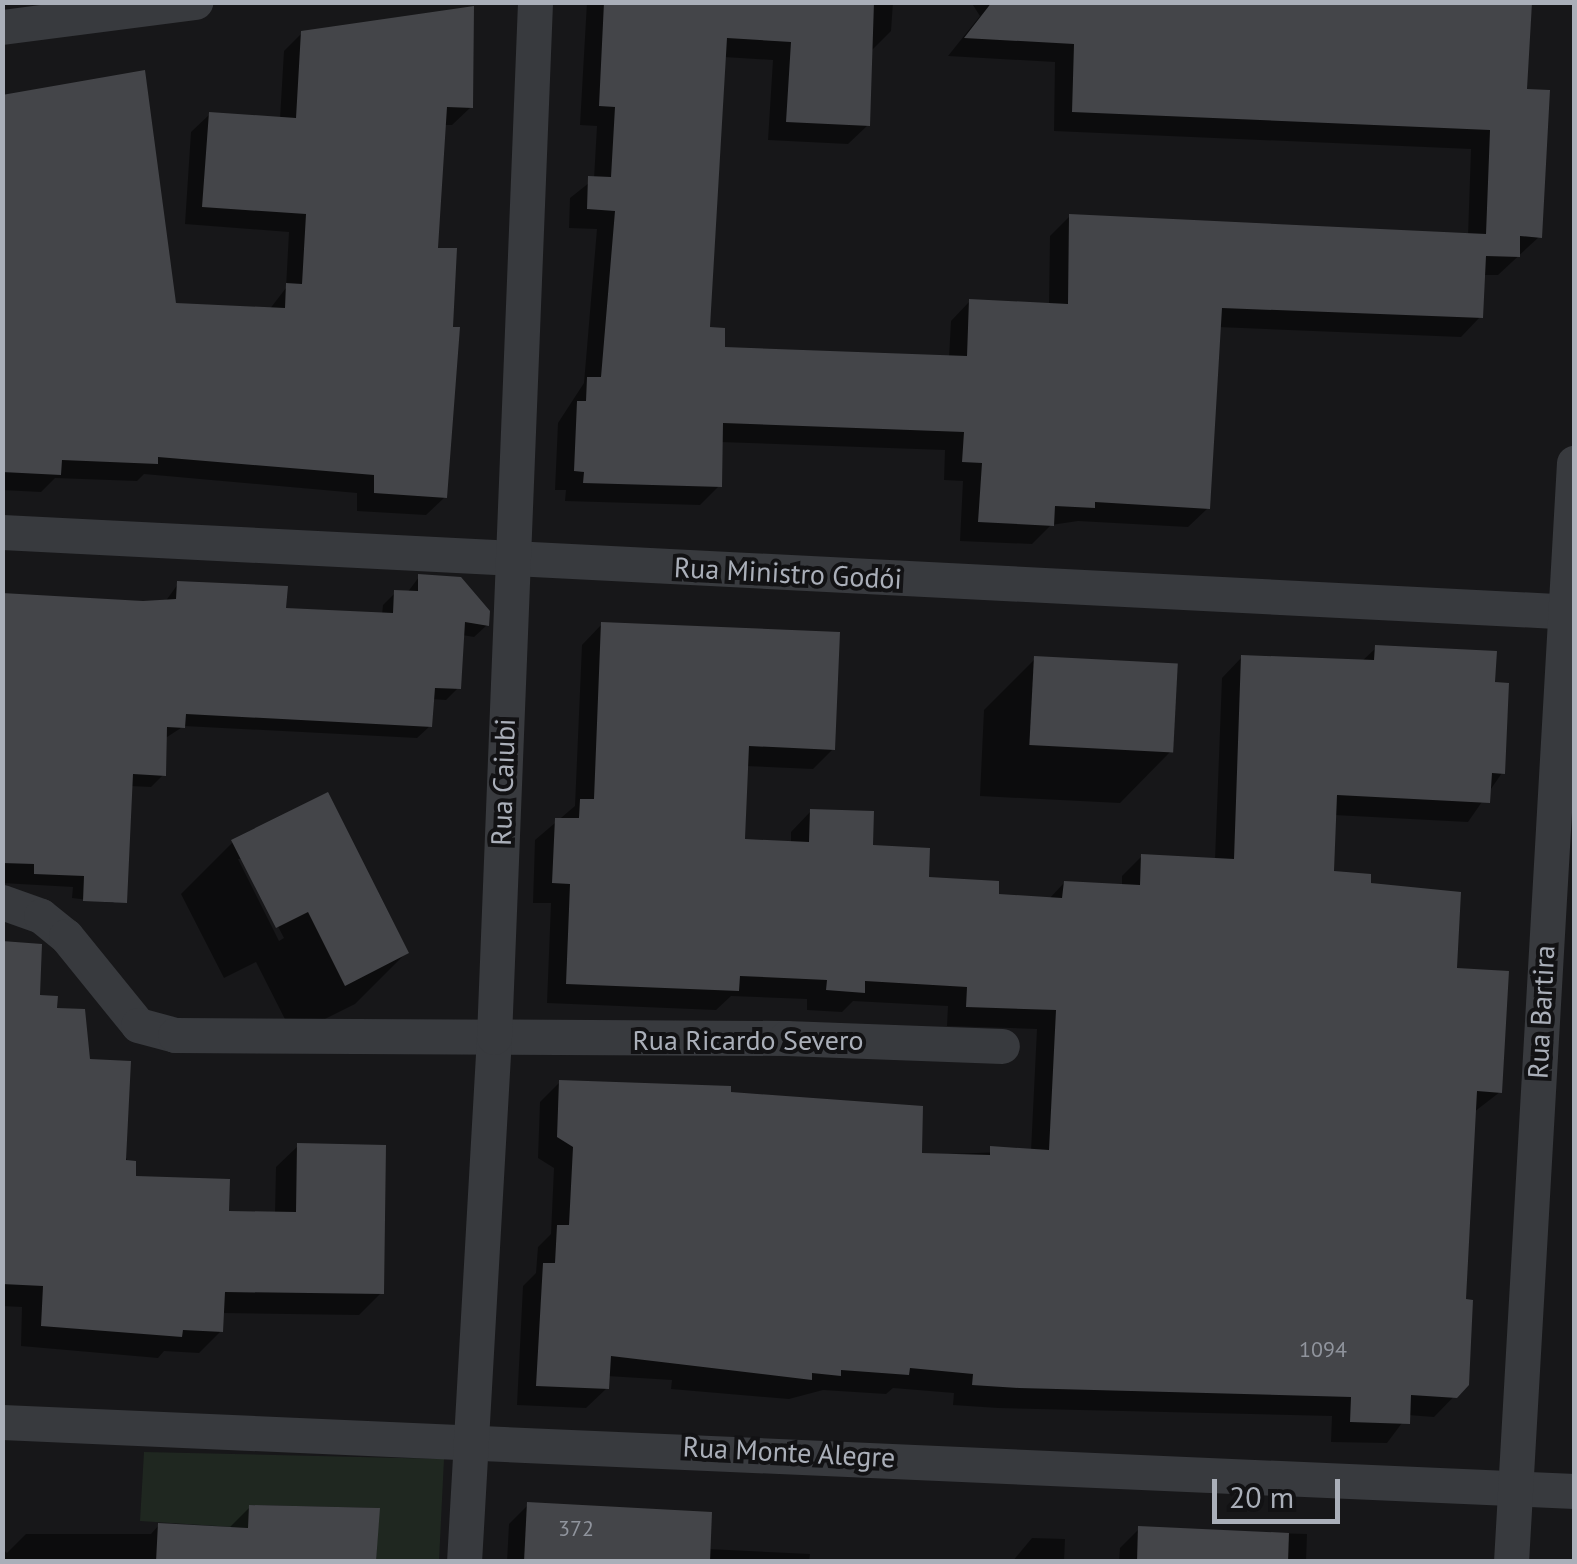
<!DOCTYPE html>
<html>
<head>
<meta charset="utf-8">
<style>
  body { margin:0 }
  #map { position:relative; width:1577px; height:1564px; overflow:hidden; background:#171719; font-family:"PT Sans",sans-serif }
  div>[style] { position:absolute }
  .green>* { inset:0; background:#1f2720 }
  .shadow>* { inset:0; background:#0007 }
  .building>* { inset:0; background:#444549; transform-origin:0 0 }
  .street>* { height:35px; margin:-17.5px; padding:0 17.5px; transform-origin:17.5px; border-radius:17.5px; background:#383a3e }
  span { translate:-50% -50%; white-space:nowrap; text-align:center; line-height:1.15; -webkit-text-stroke:8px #121214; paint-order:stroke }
  .number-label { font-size:22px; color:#90949d }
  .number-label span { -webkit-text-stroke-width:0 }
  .street-label { font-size:28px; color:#aaafb9 }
  .frame { position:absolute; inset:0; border:5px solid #aaafb9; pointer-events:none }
  .scale { position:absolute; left:1212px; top:1479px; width:128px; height:45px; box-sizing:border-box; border:5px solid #aaafb9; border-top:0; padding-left:12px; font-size:30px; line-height:35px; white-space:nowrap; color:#aaafb9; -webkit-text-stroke:8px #121214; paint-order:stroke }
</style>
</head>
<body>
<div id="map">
  <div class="green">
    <i style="clip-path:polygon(144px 1452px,444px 1459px,439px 1561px,376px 1561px,379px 1508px,250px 1505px,248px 1528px,140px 1521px)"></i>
  </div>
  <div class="shadow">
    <i style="clip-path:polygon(587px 2px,893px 2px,891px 31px,872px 50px,868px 125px,848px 144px,768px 140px,773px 60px,724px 57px,707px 329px,723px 350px,949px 358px,951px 321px,970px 301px,1049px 305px,1050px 236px,1070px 216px,1468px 236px,1471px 149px,1054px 131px,1055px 62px,948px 56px,980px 16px,971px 2px,1532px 2px,1524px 91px,1540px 236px,1498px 275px,1482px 275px,1480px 317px,1461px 337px,1218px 327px,1208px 508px,1188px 527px,1078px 521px,1051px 525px,1032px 544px,960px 541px,963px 481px,944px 480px,945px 450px,720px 442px,719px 486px,700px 505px,565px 501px,566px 490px,555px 490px,558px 423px,584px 383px,597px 229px,569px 228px,570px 198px,594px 179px,597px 126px,580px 125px)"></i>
    <i style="clip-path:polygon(302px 33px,471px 107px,452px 125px,444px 125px,435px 250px,445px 497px,426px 515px,357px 511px,357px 493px,144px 474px,137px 481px,55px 478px,41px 492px,2px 490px,2px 97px,174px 306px,269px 310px,286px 288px,289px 232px,185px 224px,191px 132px,210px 114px,280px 119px,284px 51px)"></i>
    <i style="clip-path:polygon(419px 577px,487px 625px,474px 637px,462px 635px,458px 688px,446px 700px,431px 699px,430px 726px,417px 738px,184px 726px,164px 739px,163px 775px,151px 787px,130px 786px,126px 891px,113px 903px,72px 898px,73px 887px,2px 883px,2px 596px,165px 602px,178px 584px,283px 610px,382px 615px,383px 605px,395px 593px,407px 593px)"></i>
    <i style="clip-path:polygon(602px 624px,833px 749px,813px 769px,745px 766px,742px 842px,791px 844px,791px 832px,811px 811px,926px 879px,996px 896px,1048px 900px,1064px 883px,1122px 887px,1122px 876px,1142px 856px,1215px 860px,1222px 678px,1242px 657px,1361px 662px,1376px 648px,1492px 684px,1502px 773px,1468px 822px,1334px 815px,1332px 874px,1368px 886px,1454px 970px,1500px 1092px,1474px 1112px,1463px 1301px,1466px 1384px,1434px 1417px,1408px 1415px,1387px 1443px,1331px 1442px,1332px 1416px,998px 1408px,953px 1405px,954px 1393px,893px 1388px,886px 1394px,823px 1390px,789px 1399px,671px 1389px,672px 1380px,607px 1376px,607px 1388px,586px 1408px,517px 1405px,523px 1286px,536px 1273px,538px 1247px,551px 1234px,554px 1168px,538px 1158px,540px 1102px,560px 1082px,728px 1095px,920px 1155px,1031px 1151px,1037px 1029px,947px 1026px,948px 1006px,853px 1001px,842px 1012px,807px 1010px,807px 999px,731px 996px,716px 1010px,547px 1003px,551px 903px,533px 903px,535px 840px,575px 806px,582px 645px)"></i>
    <i style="clip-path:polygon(1035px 659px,1171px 751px,1120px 803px,980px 796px,984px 710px)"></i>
    <i style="clip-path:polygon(evenodd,233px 842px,406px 953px,355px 1004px,293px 1035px,256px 962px,224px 978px,181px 894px,233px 842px,238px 859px,243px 859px,284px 938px,279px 941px,238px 859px)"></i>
    <i style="clip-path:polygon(2px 943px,88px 1061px,134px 1178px,226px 1213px,275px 1214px,276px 1167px,298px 1146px,381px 1293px,359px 1315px,222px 1313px,221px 1331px,199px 1353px,164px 1351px,158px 1358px,21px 1346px,22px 1307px,2px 1306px)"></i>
    <i style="clip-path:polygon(528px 1505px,708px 1549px,810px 1554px,809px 1562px,507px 1562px,509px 1524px)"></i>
    <i style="clip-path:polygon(250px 1507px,374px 1562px,2px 1562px,2px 1549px,7px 1553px,26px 1534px,151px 1534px,159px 1525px,228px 1529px)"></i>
    <i style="clip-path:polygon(1139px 1529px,1307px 1534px,1306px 1562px,1119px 1562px,1120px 1548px)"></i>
    <i style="clip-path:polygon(1032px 1538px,1065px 1539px,1064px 1562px,1012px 1562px)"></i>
  </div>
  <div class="building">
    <i style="clip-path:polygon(604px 2px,874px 2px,870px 126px,786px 122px,791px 42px,727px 38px,710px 327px,725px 328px,725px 347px,967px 356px,969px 299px,1068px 304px,1069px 214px,1486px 234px,1490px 130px,1072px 112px,1074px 44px,964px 38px,992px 2px,1532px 3px,1527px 89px,1550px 90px,1542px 238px,1520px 236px,1520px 257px,1486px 256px,1483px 318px,1222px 308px,1210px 509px,1095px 502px,1095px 508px,1055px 506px,1054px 526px,978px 522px,982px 463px,962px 462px,964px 432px,723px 423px,722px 487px,583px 483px,584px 472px,574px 471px,577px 401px,586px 401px,587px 377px,601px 377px,615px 211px,587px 209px,588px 176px,611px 177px,615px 107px,599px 106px)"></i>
    <i style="clip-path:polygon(474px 6px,473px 108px,447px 107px,438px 248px,457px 248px,453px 327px,460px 327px,447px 498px,374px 493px,374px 475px,158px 457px,158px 464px,62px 460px,61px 475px,2px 472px,2px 95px,145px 70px,176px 303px,285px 308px,286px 283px,302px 284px,306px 214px,202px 207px,209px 112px,296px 118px,301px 31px)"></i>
    <i style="clip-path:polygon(418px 574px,461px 577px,490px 611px,489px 626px,465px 622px,461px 689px,435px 688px,432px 727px,186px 714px,185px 728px,167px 727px,166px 776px,133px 774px,127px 903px,83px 901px,84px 876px,34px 874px,34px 864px,2px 863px,2px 593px,143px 601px,176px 599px,177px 581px,288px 586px,286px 608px,393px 613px,394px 590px,418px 591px)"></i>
    <i style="clip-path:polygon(601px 622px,840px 632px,835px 750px,749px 746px,745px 839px,809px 842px,810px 809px,874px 811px,873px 845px,930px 848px,929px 877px,999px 881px,999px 894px,1062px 898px,1064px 881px,1140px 885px,1141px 854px,1234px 859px,1241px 655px,1374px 660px,1375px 645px,1497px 651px,1495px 682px,1509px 683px,1505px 774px,1492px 773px,1490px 803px,1337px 795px,1334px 871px,1371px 874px,1371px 883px,1461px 892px,1457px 968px,1509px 971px,1502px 1093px,1477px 1091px,1466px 1299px,1473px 1300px,1469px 1385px,1457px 1398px,1411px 1395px,1410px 1424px,1350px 1422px,1351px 1397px,1019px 1388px,972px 1385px,973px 1374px,910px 1368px,909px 1375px,841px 1370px,841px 1376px,812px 1373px,812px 1380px,611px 1356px,609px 1389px,536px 1386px,543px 1263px,555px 1263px,557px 1225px,569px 1225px,573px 1147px,557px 1137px,559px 1080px,731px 1086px,731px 1092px,923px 1106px,922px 1153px,990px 1155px,990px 1146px,1049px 1150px,1056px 1010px,966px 1007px,967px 987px,865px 981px,865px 993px,826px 990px,827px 980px,740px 976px,739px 991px,566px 984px,570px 884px,552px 883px,555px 818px,579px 818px,580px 799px,594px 799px)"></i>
    <i style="left:1034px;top:656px;width:144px;height:89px;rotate:3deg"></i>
    <i style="clip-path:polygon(328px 792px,409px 953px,345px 986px,308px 912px,276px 928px,231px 840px)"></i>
    <i style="clip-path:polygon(2px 941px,42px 944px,40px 995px,58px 996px,57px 1008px,85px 1009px,90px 1059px,131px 1061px,126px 1160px,136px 1161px,136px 1176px,230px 1179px,229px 1211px,296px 1212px,297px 1143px,386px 1145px,384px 1294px,225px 1292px,223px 1332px,183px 1330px,182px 1337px,41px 1326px,43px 1286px,2px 1284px)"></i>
    <i style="clip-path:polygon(527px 1502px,712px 1512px,710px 1562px,524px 1562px)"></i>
    <i style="clip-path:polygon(249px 1505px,380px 1508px,376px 1562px,156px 1562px,158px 1523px,248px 1528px)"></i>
    <i style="clip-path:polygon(1138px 1526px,1289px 1533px,1288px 1562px,1137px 1562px)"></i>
  </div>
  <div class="street">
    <i style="left:2px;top:27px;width:195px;rotate:-7.4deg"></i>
    <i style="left:2px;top:532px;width:1574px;rotate:2.91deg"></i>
    <i style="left:2px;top:902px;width:41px;rotate:19.7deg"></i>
    <i style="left:41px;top:916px;width:32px;rotate:39deg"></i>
    <i style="left:66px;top:936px;width:114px;rotate:51deg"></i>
    <i style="left:138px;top:1025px;width:38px;rotate:15deg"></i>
    <i style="left:175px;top:1035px;width:611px;rotate:0.28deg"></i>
    <i style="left:786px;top:1038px;width:216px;rotate:2.1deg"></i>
    <i style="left:2px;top:1422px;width:1574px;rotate:2.51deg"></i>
    <i style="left:464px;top:1562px;width:526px;rotate:-86.73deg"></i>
    <i style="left:494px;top:1037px;width:1036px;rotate:-87.73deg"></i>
    <i style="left:1511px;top:1562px;width:1101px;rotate:-86.72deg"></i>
  </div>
  <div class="number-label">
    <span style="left:1323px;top:1350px">1094</span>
    <span style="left:576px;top:1529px">372</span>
  </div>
  <div class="street-label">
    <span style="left:788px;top:573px;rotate:3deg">Rua Ministro Godói</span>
    <span style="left:503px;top:782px;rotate:-88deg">Rua Caiubi</span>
    <span style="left:1541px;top:1012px;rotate:-87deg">Rua Bartira</span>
    <span style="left:748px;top:1040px">Rua Ricardo Severo</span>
    <span style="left:789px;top:1452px;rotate:3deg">Rua Monte Alegre</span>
  </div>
  <div class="frame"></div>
  <div class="scale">20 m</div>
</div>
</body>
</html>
